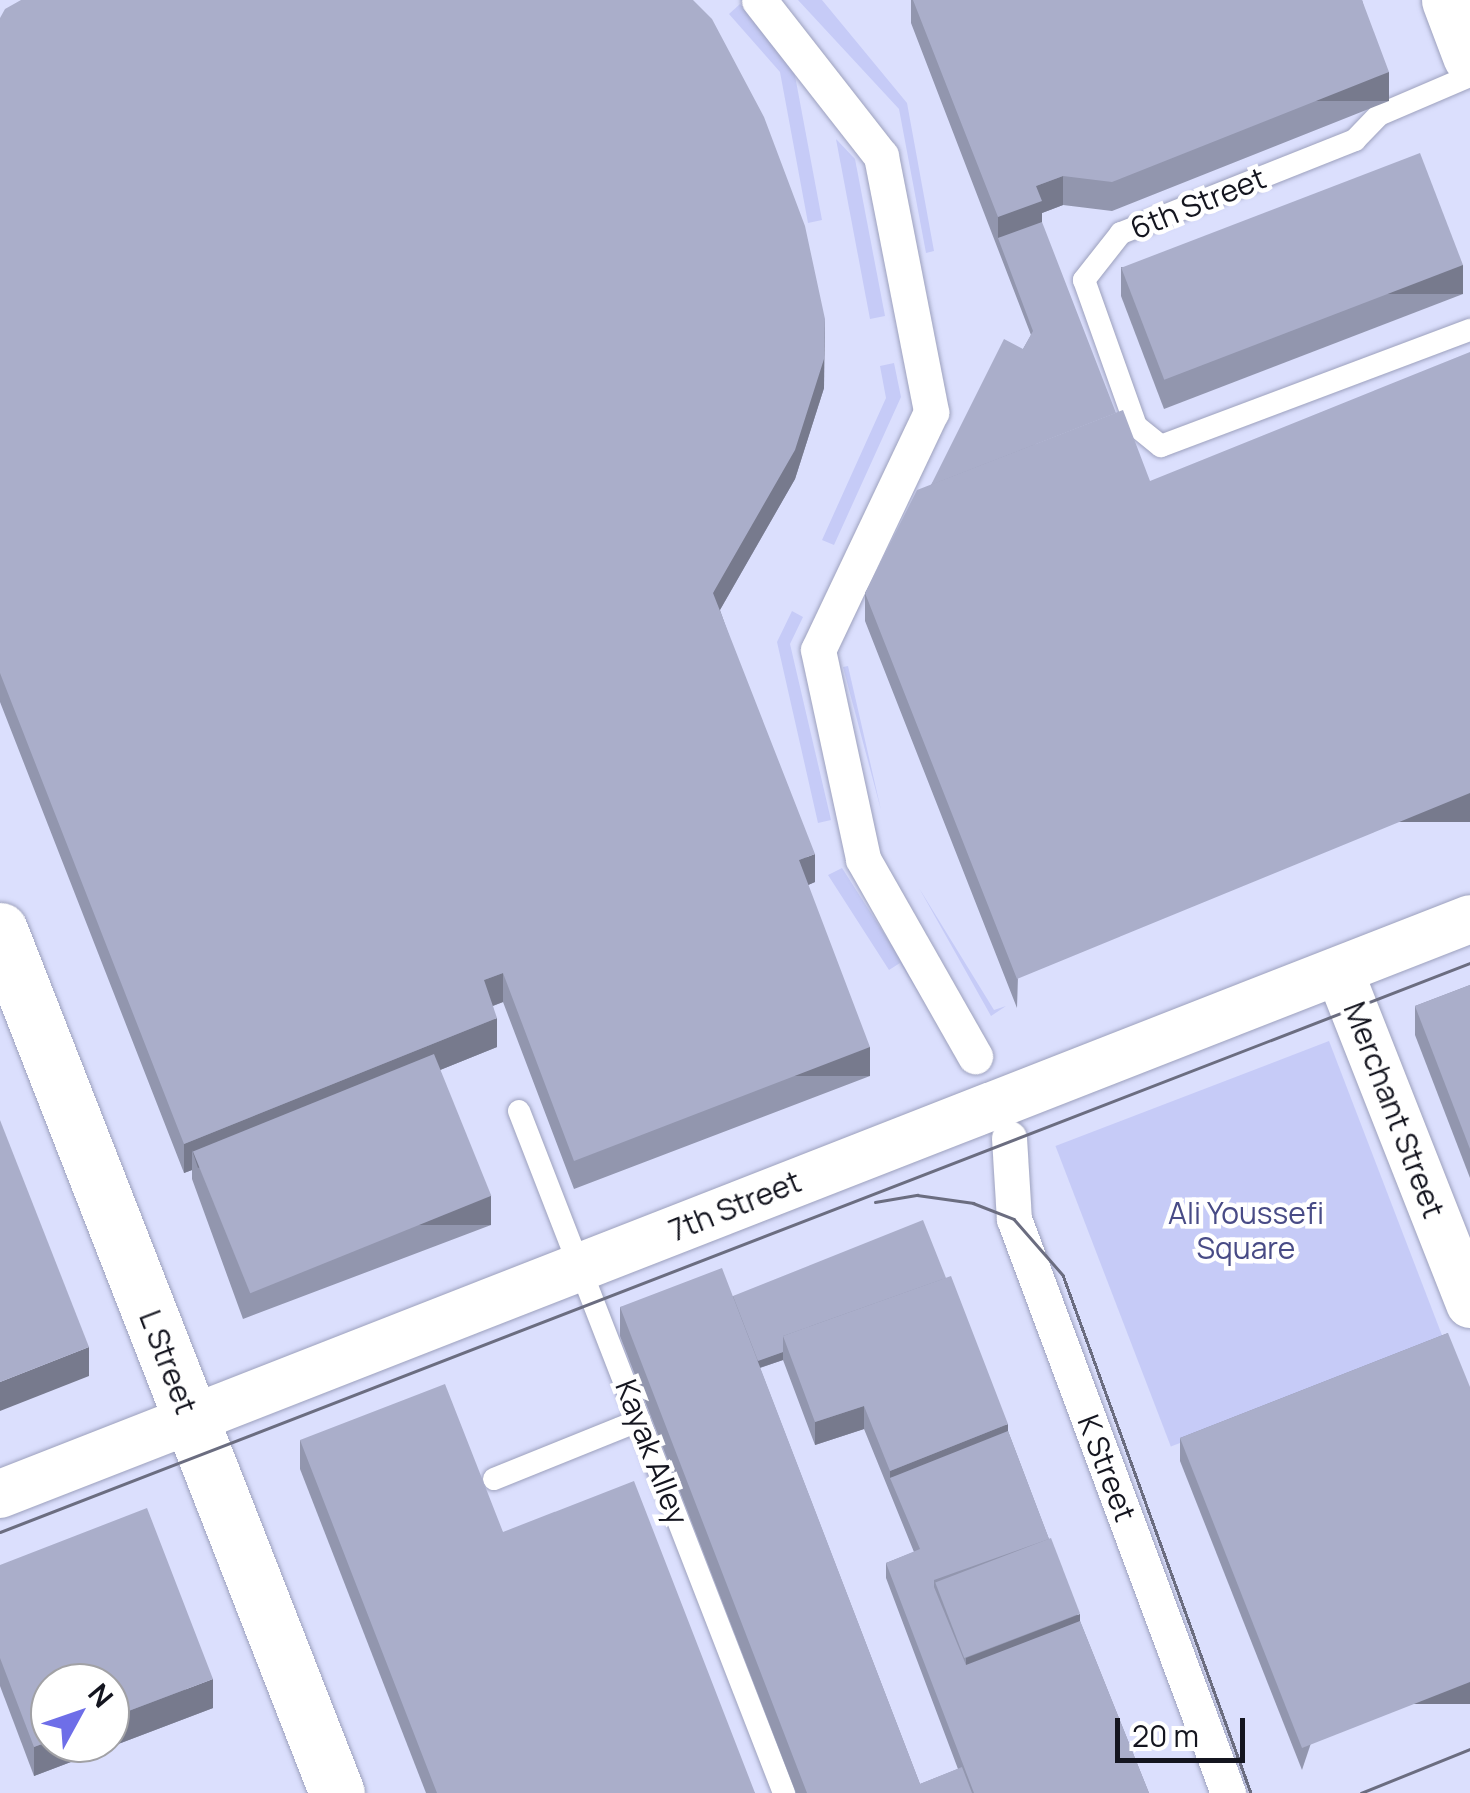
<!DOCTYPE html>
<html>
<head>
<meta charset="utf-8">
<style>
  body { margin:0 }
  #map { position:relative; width:1470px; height:1793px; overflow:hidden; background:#dbdffd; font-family:Manrope,sans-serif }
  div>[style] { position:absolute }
  .green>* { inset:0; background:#c6cbf7; transform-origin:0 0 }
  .roads { filter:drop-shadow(0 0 2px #9da1bd) drop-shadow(0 0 2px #9da1bd) }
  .service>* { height:22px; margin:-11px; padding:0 11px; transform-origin:11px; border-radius:11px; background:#fff }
  .pedestrian>* { height:35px; margin:-17.5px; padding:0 17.5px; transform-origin:17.5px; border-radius:17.5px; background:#fff }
  .minor>* { height:48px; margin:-24px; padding:0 24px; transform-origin:24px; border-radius:24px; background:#fff }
  .secondary>* { height:55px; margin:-27.5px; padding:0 27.5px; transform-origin:27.5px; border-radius:27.5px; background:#fff }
  .primary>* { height:55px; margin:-27.5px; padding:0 27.5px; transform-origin:27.5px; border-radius:27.5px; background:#fff }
  .tram>* { height:2.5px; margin:-1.25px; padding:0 1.25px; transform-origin:1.25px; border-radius:1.25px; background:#6b6d80 }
  .wall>* { inset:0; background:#9296ae }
  .shaded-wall>* { inset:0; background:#777a8d; transform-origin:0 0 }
  .building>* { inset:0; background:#aaaeca; transform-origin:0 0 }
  span { translate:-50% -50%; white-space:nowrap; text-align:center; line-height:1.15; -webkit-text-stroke:9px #fff; paint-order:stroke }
  .street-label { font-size:30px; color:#14151f }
  .park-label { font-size:30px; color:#484b86 }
  .north { position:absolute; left:30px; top:1663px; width:100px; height:100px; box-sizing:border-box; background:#fff; border:2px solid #a1a1a5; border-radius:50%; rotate:50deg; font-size:28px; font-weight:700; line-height:40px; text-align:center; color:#14151f }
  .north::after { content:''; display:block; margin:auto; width:35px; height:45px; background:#6e6ee8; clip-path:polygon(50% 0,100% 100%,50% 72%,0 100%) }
  .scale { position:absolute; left:1115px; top:1718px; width:130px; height:45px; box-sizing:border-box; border:5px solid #14151f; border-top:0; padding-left:12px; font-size:30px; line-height:35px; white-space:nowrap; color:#14151f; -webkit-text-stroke:8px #fff; paint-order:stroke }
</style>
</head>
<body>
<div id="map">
  <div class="green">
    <i style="clip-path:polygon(798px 0,822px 0,907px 103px,934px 251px,926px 253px,899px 109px)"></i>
    <i style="clip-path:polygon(740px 4px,793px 65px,822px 220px,808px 223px,780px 72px,729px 14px)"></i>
    <i style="clip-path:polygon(836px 139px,855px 159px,885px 316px,870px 319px)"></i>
    <i style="clip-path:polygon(894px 363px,901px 397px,834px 545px,822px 540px,886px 398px,880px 366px)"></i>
    <i style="clip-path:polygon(792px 611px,803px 617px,790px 644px,831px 820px,818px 823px,777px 642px)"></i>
    <i style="clip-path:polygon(848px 666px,881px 810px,843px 667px)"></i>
    <i style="clip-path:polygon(842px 868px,932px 1008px,929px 1010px,900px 963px,889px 970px,828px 875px)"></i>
    <i style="clip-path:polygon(919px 888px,994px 1010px,1006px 1006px,991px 1016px)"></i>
    <i style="left:1329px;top:1041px;width:322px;height:293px;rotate:69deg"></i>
  </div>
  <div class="roads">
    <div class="service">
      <i style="left:1470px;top:76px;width:99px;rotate:156.8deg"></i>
      <i style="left:1379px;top:115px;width:35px;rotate:134deg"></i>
      <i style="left:1355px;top:140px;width:252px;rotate:158.3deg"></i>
      <i style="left:1121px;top:233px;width:60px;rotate:128.2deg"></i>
      <i style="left:1084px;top:280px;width:155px;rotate:70.4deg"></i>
      <i style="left:1136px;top:426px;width:32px;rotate:39deg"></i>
      <i style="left:1161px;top:446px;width:330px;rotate:-20.6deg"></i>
      <i style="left:519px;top:1111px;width:732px;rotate:68.77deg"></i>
      <i style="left:494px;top:1479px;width:157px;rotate:-22deg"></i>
    </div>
    <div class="pedestrian">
      <i style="left:759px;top:0;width:198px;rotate:52deg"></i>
      <i style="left:881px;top:156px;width:261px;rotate:78.9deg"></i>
      <i style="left:931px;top:412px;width:263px;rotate:115.4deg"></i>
      <i style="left:818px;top:650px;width:214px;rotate:77.8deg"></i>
      <i style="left:863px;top:859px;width:227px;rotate:60.4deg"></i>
      <i style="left:1009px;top:1138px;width:81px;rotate:86.5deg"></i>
      <i style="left:1014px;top:1219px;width:613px;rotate:69.55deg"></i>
    </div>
    <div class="minor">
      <i style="left:1339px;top:971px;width:358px;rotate:68.5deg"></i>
      <i style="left:0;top:1494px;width:1578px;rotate:-21.36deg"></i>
    </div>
    <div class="secondary">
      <i style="left:0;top:930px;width:926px;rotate:68.67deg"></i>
    </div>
    <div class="primary">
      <i style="left:1449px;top:0;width:60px;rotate:69.4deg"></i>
    </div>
  </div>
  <div class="tram">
    <i style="left:875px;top:1202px;width:43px;rotate:-9.5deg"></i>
    <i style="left:917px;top:1195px;width:57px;rotate:8.1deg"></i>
    <i style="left:973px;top:1203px;width:44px;rotate:21.3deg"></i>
    <i style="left:1014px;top:1219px;width:74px;rotate:48.8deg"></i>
    <i style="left:1063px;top:1275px;width:551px;rotate:70.05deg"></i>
    <i style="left:0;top:1532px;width:1576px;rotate:-21.16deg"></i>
    <i style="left:1361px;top:1793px;width:118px;rotate:-22deg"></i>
  </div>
  <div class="wall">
    <i style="clip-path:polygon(911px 0,1362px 0,1389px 101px,1112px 211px,1063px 205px,1042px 213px,1017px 1008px,865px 621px,865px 593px,931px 485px,1023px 349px,1031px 335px,911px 23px)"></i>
    <i style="clip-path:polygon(0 18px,824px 388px,795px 479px,720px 610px,815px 882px,808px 885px,870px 1076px,574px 1189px,503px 1002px,493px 1006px,497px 1047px,440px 1070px,491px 1225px,243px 1319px,192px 1179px,192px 1170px,184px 1173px,0 702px)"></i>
    <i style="clip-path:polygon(1121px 267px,1463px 294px,1164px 409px,1121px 296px)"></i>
    <i style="clip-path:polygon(1470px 985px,1470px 1178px,1415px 1035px,1415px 1006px)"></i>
    <i style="clip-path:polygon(evenodd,946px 1278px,1008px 1431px,1080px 1621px,1149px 1793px,796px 1793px,620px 1336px,620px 1307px,733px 1296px,946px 1278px,783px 1360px,815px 1445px,864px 1429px,914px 1552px,886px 1563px,886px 1578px,958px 1769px,920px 1784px,760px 1368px,783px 1360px)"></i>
    <i style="clip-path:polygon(1448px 1333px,1302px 1770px,1180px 1461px,1180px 1438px)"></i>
    <i style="clip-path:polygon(300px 1440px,503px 1532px,755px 1793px,426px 1793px,300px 1469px)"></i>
    <i style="clip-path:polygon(0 1565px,213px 1708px,34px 1776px,0 1686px)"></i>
  </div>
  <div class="shaded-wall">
    <i style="left:1389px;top:72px;width:29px;height:298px;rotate:90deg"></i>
    <i style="clip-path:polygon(1063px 176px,1063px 205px,1042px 213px,1042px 229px,998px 238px,998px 217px,1036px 186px)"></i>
    <i style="left:1463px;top:265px;width:29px;height:320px;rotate:90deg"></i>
    <i style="clip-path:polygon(825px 319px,824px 388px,795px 479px,713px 622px,713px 593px)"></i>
    <i style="left:1470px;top:793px;width:29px;height:490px;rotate:90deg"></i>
    <i style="clip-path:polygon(815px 854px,815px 882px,799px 889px,799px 860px)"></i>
    <i style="clip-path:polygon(503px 973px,503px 1002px,484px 1009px,484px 980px)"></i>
    <i style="clip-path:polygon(497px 1018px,497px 1047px,198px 1168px,192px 1150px,192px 1170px,184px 1173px,184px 1144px)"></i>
    <i style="left:870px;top:1047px;width:29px;height:317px;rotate:90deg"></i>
    <i style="left:491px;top:1196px;width:29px;height:265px;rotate:90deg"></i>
    <i style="clip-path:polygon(89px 1347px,89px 1376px,0 1411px,0 1382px)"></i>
    <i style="clip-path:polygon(783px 1352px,783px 1360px,756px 1369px,756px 1361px)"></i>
    <i style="clip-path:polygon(864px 1406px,864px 1429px,815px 1445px,815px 1422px)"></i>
    <i style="clip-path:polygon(1008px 1424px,1008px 1446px,890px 1478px,890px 1494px,890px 1471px)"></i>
    <i style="clip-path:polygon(1080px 1614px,1080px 1637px,966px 1680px,966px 1658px)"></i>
    <i style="clip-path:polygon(213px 1679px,213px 1708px,34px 1776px,34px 1747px,50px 1741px,50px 1743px,110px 1743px,110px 1718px)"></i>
    <i style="left:1470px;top:1682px;width:22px;height:180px;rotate:90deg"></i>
  </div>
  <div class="building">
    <i style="clip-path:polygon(21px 0,693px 0,712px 19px,764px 117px,805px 226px,825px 319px,824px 359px,795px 450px,713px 593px,815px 854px,799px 860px,870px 1047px,574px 1161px,503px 973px,484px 980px,497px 1018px,184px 1144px,0 673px,0 18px,5px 9px)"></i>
    <i style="clip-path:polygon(913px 0,1362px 0,1389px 72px,1112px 182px,1063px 176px,1036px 186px,1042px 201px,998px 217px)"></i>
    <i style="left:1420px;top:153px;width:120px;height:320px;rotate:69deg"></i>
    <i style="clip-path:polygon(1042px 222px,1116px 413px,931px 485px,1004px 339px,1023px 349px,1033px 331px,998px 238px)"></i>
    <i style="clip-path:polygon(1470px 352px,1470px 793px,1017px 979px,865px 593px,917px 490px,1123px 410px,1150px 481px)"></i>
    <i style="clip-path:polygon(1470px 985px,1470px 1149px,1415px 1006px)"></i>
    <i style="left:434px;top:1054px;width:153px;height:260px;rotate:68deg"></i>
    <i style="clip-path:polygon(0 1120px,89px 1347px,0 1382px)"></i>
    <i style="clip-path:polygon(923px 1220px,946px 1278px,783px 1336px,783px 1352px,758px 1361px,733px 1296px)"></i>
    <i style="clip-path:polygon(722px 1268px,920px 1784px,962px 1767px,972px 1793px,807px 1793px,620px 1307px)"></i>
    <i style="clip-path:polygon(951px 1276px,1008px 1424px,890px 1471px,864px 1406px,815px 1422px,783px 1336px)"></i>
    <i style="clip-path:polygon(1448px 1333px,1470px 1387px,1470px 1682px,1302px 1748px,1180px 1438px)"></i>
    <i style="clip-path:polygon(445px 1384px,503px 1532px,634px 1481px,755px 1793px,437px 1793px,300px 1440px)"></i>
    <i style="clip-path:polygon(1008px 1431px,1049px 1539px,934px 1580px,934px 1587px,966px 1665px,1080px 1621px,1149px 1793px,974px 1793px,886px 1563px,920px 1549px,890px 1478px)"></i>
    <i style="clip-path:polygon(147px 1508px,213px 1679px,110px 1718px,110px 1683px,50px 1683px,50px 1741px,34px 1747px,0 1658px,0 1565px)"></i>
    <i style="left:1051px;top:1538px;width:81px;height:124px;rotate:69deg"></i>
  </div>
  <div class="street-label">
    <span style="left:1198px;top:203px;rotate:-22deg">6th Street</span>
    <span style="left:1394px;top:1110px;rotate:69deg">Merchant Street</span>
    <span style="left:735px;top:1206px;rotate:-22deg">7th Street</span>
    <span style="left:168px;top:1362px;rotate:69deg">L Street</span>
    <span style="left:652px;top:1452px;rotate:69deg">Kayak Alley</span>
    <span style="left:1107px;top:1468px;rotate:69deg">K Street</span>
  </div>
  <div class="park-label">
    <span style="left:1246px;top:1230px">Ali Youssefi<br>Square</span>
  </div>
  <div class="north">N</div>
  <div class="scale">20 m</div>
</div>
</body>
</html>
